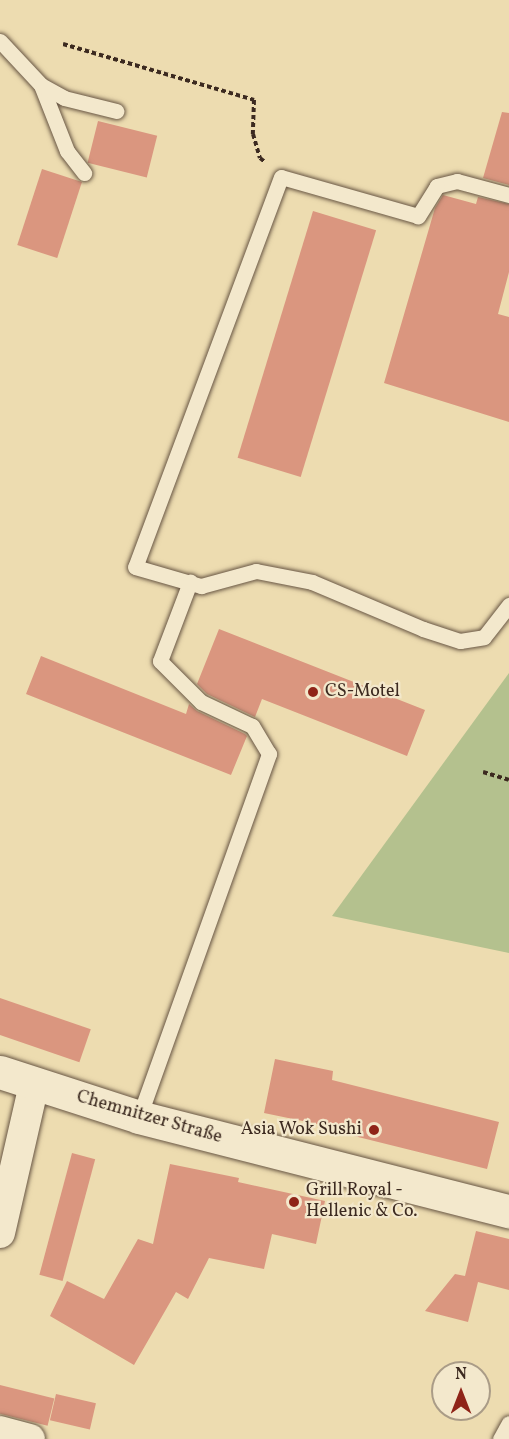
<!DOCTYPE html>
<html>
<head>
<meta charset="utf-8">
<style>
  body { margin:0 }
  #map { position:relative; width:509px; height:1439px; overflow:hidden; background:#eddcb0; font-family:Vollkorn,serif }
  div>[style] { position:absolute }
  .green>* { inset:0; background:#b4c18e }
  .building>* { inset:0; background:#da967f; transform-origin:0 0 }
  .path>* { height:4px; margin-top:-2px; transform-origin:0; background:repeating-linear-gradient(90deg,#3c2a20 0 4.5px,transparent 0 7.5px) }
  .roads { filter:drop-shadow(0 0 2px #685644) drop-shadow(0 0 2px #685644) }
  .lane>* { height:15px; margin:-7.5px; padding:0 7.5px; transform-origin:7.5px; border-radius:7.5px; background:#f3e8cc }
  .street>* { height:30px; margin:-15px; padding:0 15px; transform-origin:15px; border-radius:15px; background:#f3e8cc }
  .secondary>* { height:33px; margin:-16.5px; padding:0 16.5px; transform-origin:16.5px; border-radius:16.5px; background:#f3e8cc }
  .dots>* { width:16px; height:16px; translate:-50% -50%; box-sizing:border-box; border:3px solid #f3e8cc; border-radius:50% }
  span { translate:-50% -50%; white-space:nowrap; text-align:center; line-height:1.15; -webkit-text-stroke:4.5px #f3e8cc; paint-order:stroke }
  .poi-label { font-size:18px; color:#3c2a20 }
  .left { translate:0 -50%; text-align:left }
  .right { translate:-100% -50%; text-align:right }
  .street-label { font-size:18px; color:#3c2a20 }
  .north { position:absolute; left:431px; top:1361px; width:60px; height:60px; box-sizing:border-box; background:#f3e8cc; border:2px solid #aa9c87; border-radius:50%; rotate:0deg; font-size:16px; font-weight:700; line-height:24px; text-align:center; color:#3c2a20 }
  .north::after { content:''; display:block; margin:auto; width:21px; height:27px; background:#8f2418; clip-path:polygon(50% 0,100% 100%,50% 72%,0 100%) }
</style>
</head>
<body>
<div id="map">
  <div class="green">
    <i style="clip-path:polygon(509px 673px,509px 953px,332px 916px)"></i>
  </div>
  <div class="building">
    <i style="clip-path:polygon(502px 112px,509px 113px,509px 185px,483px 178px)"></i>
    <i style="left:98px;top:121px;width:61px;height:43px;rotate:14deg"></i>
    <i style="left:42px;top:169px;width:42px;height:80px;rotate:18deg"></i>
    <i style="clip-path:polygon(443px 195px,476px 204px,478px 197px,509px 204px,509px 272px,498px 314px,509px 317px,509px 422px,384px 383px,435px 208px)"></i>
    <i style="left:313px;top:211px;width:66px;height:258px;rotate:17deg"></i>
    <i style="clip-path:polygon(219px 629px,425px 710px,407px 756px,262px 699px,255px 717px,207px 694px,197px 684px)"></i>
    <i style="clip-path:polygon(41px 656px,186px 714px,189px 704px,197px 711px,245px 734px,247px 736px,231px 775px,26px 694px)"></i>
    <i style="left:0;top:998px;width:96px;height:35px;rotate:19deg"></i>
    <i style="clip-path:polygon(275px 1059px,333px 1071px,332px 1080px,499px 1122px,487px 1169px,350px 1135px,351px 1131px,264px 1113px)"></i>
    <i style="left:72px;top:1153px;width:24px;height:126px;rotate:15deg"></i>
    <i style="clip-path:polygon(170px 1164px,239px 1178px,238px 1182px,325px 1201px,316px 1244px,272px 1234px,264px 1269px,209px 1258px,188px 1299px,176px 1292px,134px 1365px,50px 1316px,67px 1281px,104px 1299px,138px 1239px,153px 1244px)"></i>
    <i style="clip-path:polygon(476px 1231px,509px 1239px,509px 1290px,478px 1282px,468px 1322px,425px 1311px,455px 1274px,465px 1276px)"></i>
    <i style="left:0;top:1385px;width:56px;height:28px;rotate:14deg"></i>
    <i style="left:56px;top:1394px;width:41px;height:27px;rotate:13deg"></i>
  </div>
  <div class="path">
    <i style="left:63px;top:44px;width:199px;rotate:16.3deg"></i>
    <i style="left:254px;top:100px;width:34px;rotate:92deg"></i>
    <i style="left:253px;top:134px;width:25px;rotate:74deg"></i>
    <i style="left:260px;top:158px;width:6px;rotate:39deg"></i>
    <i style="left:483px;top:772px;width:27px;rotate:17deg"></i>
  </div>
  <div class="roads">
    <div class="lane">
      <i style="left:0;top:41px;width:60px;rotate:47deg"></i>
      <i style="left:41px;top:85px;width:71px;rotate:68.5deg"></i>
      <i style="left:67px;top:151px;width:28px;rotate:52deg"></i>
      <i style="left:41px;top:85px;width:26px;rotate:29deg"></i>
      <i style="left:64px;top:98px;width:54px;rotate:14deg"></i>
      <i style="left:509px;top:195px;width:54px;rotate:-164.9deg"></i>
      <i style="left:457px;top:181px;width:21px;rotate:166deg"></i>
      <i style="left:437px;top:186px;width:36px;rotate:122deg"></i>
      <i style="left:418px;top:216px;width:142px;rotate:-164.1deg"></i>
      <i style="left:281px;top:177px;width:416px;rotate:110.5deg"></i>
      <i style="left:135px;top:567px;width:69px;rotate:16.1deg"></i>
      <i style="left:201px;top:586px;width:57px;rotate:-15.3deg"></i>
      <i style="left:256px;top:571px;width:57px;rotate:11.1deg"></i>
      <i style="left:312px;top:582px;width:121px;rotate:22.9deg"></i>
      <i style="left:423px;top:629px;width:39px;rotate:18deg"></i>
      <i style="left:460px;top:641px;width:24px;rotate:-9deg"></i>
      <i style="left:484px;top:637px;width:41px;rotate:-52deg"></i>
      <i style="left:139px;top:1117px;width:386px;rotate:-70.3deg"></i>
      <i style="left:269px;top:754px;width:33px;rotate:-121deg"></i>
      <i style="left:252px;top:726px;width:56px;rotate:-154.8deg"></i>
      <i style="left:201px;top:702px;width:58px;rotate:-135deg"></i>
      <i style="left:160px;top:661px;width:85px;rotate:-69.2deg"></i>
      <i style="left:500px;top:1439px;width:18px;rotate:-61deg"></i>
    </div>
    <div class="street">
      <i style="left:0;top:1233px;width:152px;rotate:-77.1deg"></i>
      <i style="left:0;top:1431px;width:31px;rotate:15deg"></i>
    </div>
    <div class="secondary">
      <i style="left:0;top:1072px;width:146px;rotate:17.9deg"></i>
      <i style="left:139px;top:1117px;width:382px;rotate:14.3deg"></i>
    </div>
  </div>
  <div class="dots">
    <i style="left:313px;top:692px;background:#8f2418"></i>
    <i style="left:374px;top:1130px;background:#8f2418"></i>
    <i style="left:294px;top:1202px;background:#8f2418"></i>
  </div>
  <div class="poi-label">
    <span class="left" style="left:325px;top:692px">CS-Motel</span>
    <span class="right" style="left:362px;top:1130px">Asia Wok Sushi</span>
    <span class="left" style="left:306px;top:1202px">Grill Royal -<br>Hellenic &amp; Co.</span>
  </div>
  <div class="street-label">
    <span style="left:149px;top:1118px;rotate:16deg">Chemnitzer Straße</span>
  </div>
  <div class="north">N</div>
</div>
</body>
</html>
